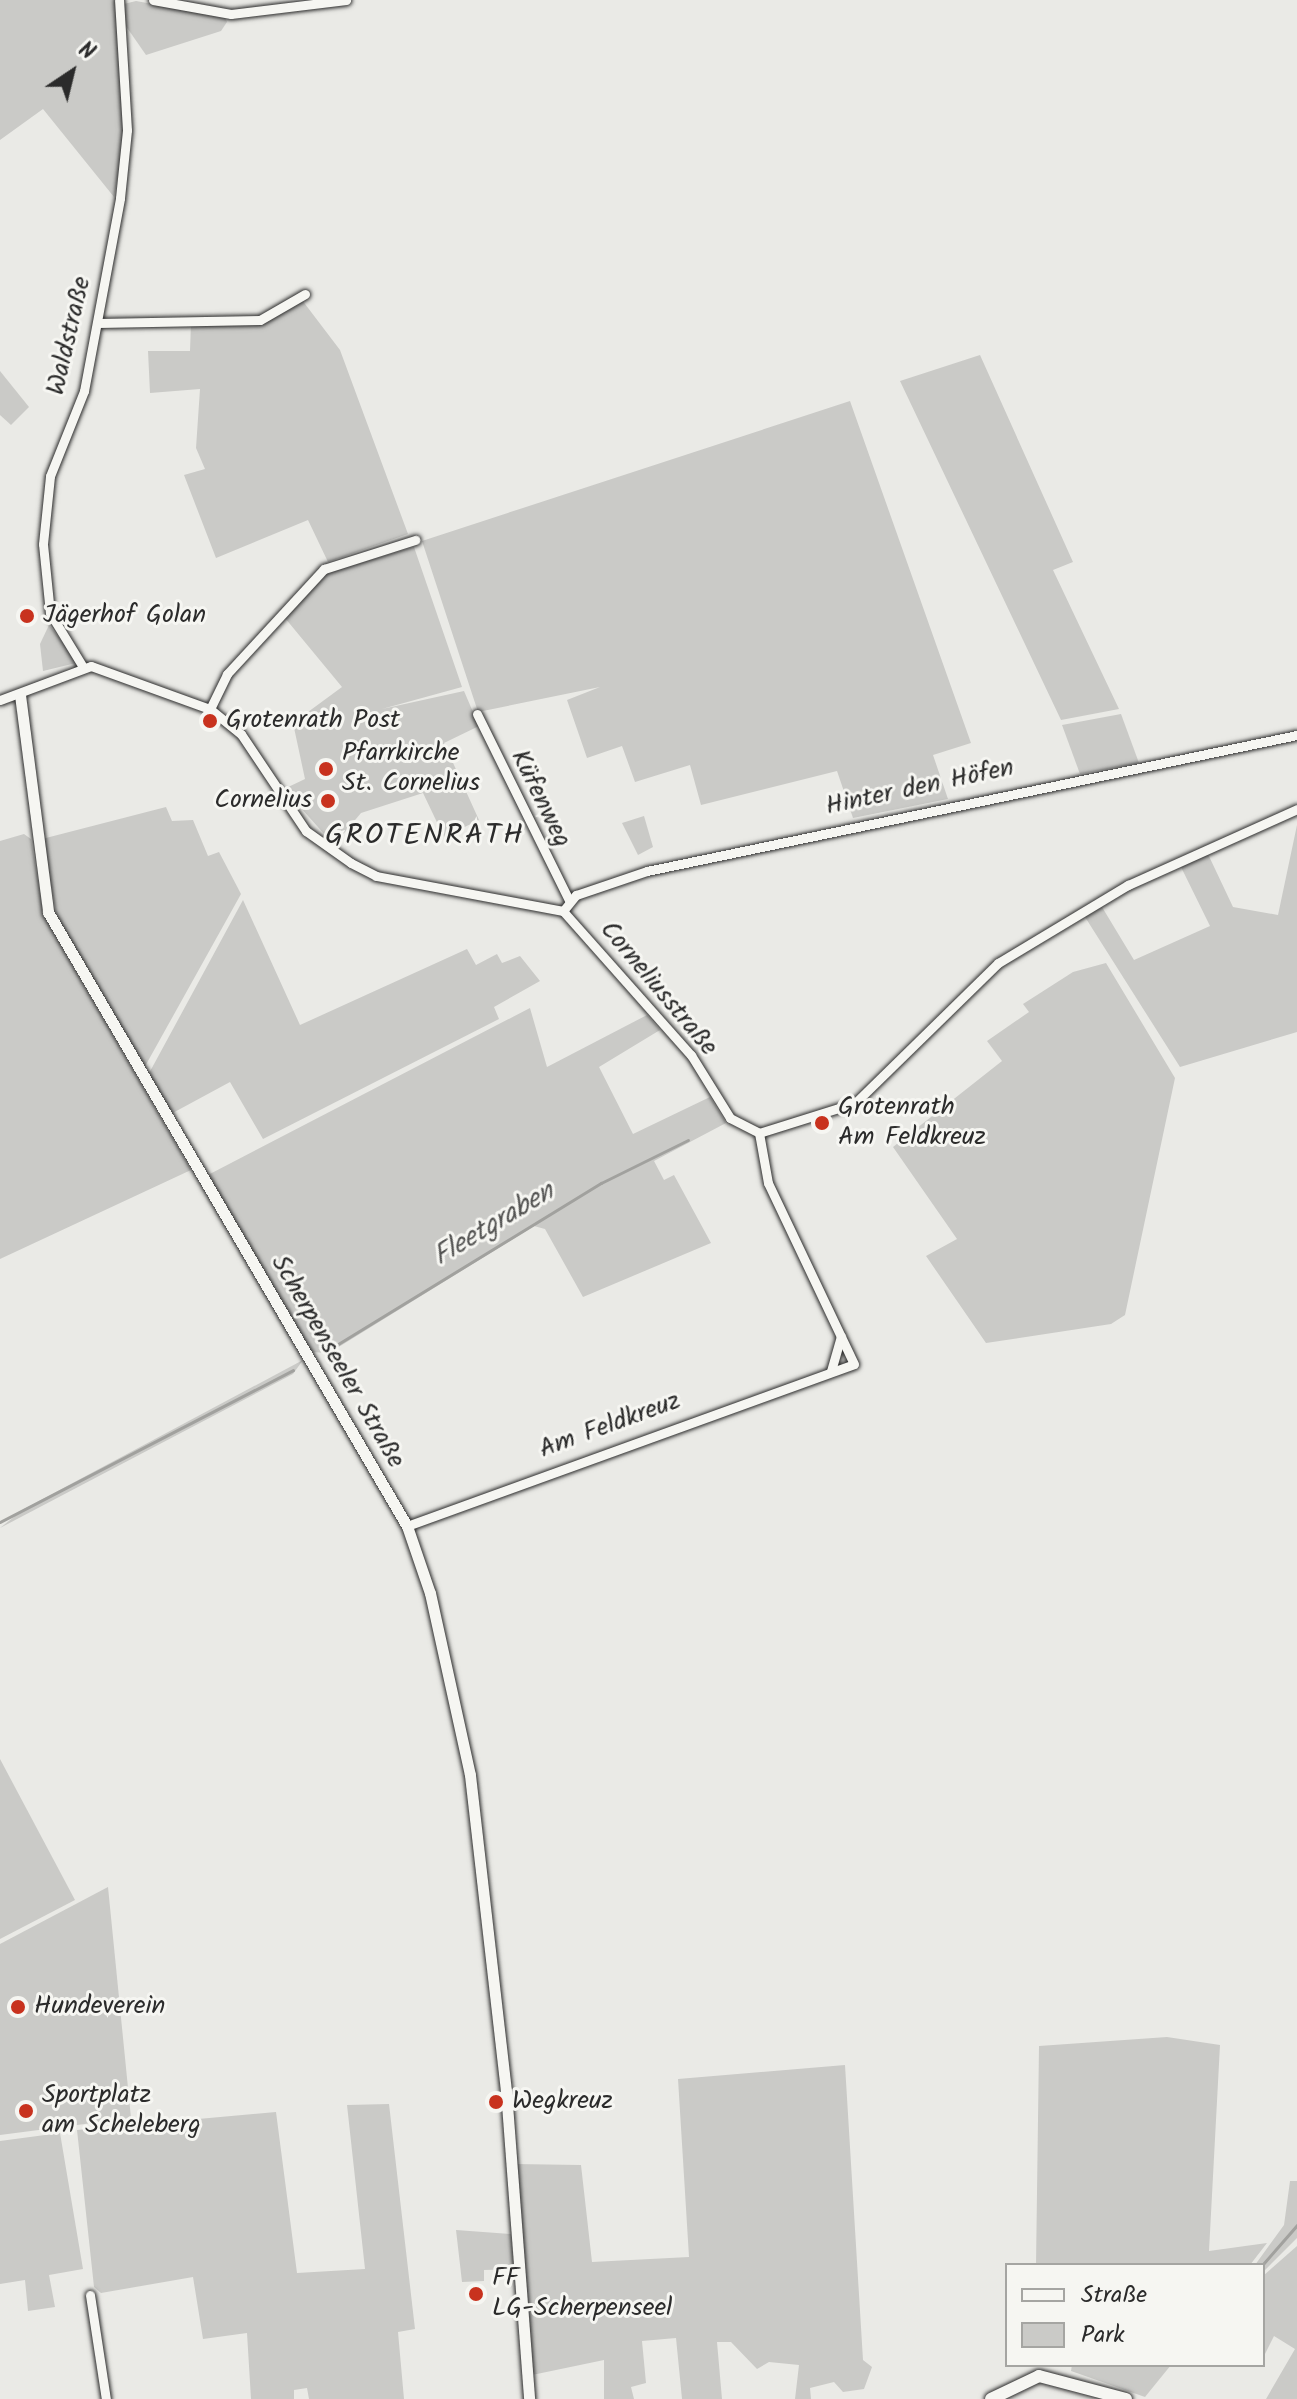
<!DOCTYPE html>
<html>
<head>
<meta charset="utf-8">
<style>
  body { margin:0 }
  #map { position:relative; width:1297px; height:2399px; overflow:hidden; background:#eaeae6; font-family:Kalam,sans-serif }
  div>[style] { position:absolute }
  .green>* { inset:0; background:#cacac7 }
  .stream>* { height:3px; margin:-1.5px; padding:0 1.5px; transform-origin:1.5px; border-radius:1.5px; background:#a1a19e }
  .roads { filter:drop-shadow(0 0 2px #2b2b2b) drop-shadow(0 0 2px #2b2b2b) }
  .minor>* { height:9px; margin:-4.5px; padding:0 4.5px; transform-origin:4.5px; border-radius:4.5px; background:#f6f6f2 }
  .tertiary>* { height:11px; margin:-5.5px; padding:0 5.5px; transform-origin:5.5px; border-radius:5.5px; background:#f6f6f2 }
  .secondary>* { height:12px; margin:-6px; padding:0 6px; transform-origin:6px; border-radius:6px; background:#f6f6f2 }
  .dots>* { width:22px; height:22px; translate:-50% -50%; box-sizing:border-box; border:4px solid #f6f6f2; border-radius:50% }
  span { translate:-50% -50%; white-space:nowrap; text-align:center; line-height:1.15; -webkit-text-stroke:6px #f6f6f2; paint-order:stroke }
  .street-label { font-size:26px; color:#2b2b2b }
  .poi-label { font-size:26px; color:#2b2b2b }
  .left { translate:0 -50%; text-align:left }
  .right { translate:-100% -50%; text-align:right }
  .water-label { font-size:28px; color:#545453; font-style:italic }
  .quarter-label { font-size:30px; color:#2b2b2b; letter-spacing:2px }
  .legend { position:absolute; left:1005px; top:2263px; width:260px; height:104px; box-sizing:border-box; background:#f6f6f2; border:2px solid #a5a5a2; margin:0; padding:10px 14px; list-style:none; font-size:24px; color:#2b2b2b }
  .legend li { display:flex; align-items:center; gap:16px; height:40px }
  .legend b { width:40px; border:2px solid #a5a5a2 }
  .north { position:absolute; left:32px; top:32px; width:80px; height:80px; -webkit-text-stroke:6px #f6f6f2; paint-order:stroke; rotate:35deg; font-size:22px; font-weight:700; line-height:32px; text-align:center; color:#2b2b2b }
  .north::after { content:''; display:block; margin:auto; width:28px; height:36px; background:#2b2b2b; clip-path:polygon(50% 0,100% 100%,50% 72%,0 100%) }
</style>
</head>
<body>
<div id="map">
  <div class="green">
    <i style="clip-path:polygon(0 0,115px 0,124px 142px,114px 197px,43px 109px,0 140px)"></i>
    <i style="clip-path:polygon(136px 1px,225px 17px,227px 22px,221px 31px,146px 55px,121px 19px,124px 4px)"></i>
    <i style="clip-path:polygon(302px 300px,340px 350px,408px 534px,328px 562px,308px 520px,216px 558px,184px 475px,205px 469px,196px 448px,200px 389px,150px 393px,148px 351px,190px 351px,191px 323px,263px 322px)"></i>
    <i style="clip-path:polygon(980px 355px,1073px 562px,1053px 570px,1119px 709px,1061px 720px,900px 381px)"></i>
    <i style="clip-path:polygon(0 371px,29px 407px,11px 425px,0 415px)"></i>
    <i style="clip-path:polygon(850px 401px,971px 743px,933px 755px,948px 799px,853px 818px,837px 771px,701px 805px,690px 765px,635px 782px,622px 746px,587px 758px,567px 700px,600px 687px,478px 712px,422px 541px)"></i>
    <i style="clip-path:polygon(414px 547px,462px 687px,382px 709px,464px 691px,479px 726px,444px 743px,479px 820px,444px 837px,423px 793px,361px 813px,334px 845px,284px 789px,305px 779px,293px 723px,342px 687px,285px 618px,324px 574px)"></i>
    <i style="clip-path:polygon(49px 625px,64px 644px,76px 663px,43px 671px,40px 644px)"></i>
    <i style="clip-path:polygon(1121px 714px,1139px 763px,1080px 774px,1062px 725px)"></i>
    <i style="clip-path:polygon(166px 807px,172px 821px,193px 820px,208px 856px,219px 852px,241px 894px,143px 1070px,59px 927px,42px 839px)"></i>
    <i style="clip-path:polygon(644px 816px,653px 847px,638px 855px,622px 823px)"></i>
    <i style="clip-path:polygon(1297px 825px,1297px 1032px,1180px 1067px,1085px 917px,1102px 907px,1134px 960px,1210px 926px,1180px 865px,1207px 852px,1233px 907px,1278px 915px)"></i>
    <i style="clip-path:polygon(24px 834px,31px 839px,44px 917px,191px 1170px,0 1259px,0 841px)"></i>
    <i style="clip-path:polygon(243px 900px,300px 1025px,467px 949px,476px 965px,497px 954px,502px 963px,520px 956px,540px 981px,494px 1007px,499px 1019px,263px 1139px,230px 1082px,169px 1115px,147px 1077px)"></i>
    <i style="clip-path:polygon(1106px 963px,1175px 1078px,1125px 1315px,1111px 1324px,986px 1343px,926px 1256px,957px 1239px,893px 1147px,1002px 1061px,987px 1041px,1029px 1012px,1023px 1004px,1073px 972px)"></i>
    <i style="clip-path:polygon(530px 1008px,547px 1067px,647px 1015px,660px 1030px,599px 1067px,633px 1134px,710px 1097px,726px 1123px,654px 1161px,664px 1180px,674px 1175px,711px 1243px,583px 1297px,545px 1229px,534px 1226px,329px 1353px,311px 1352px,206px 1176px)"></i>
    <i style="clip-path:polygon(303px 1360px,293px 1374px,0 1528px,24px 1509px)"></i>
    <i style="clip-path:polygon(0 1759px,75px 1900px,0 1939px)"></i>
    <i style="clip-path:polygon(108px 1887px,131px 2118px,0 2135px,0 1944px)"></i>
    <i style="clip-path:polygon(1167px 2037px,1220px 2045px,1209px 2251px,1267px 2243px,1250px 2265px,1036px 2265px,1039px 2046px)"></i>
    <i style="clip-path:polygon(845px 2065px,863px 2360px,872px 2367px,864px 2389px,843px 2392px,834px 2382px,810px 2388px,811px 2399px,795px 2399px,799px 2365px,769px 2362px,757px 2369px,731px 2342px,717px 2342px,722px 2399px,682px 2399px,676px 2338px,642px 2341px,646px 2383px,631px 2387px,634px 2399px,604px 2399px,604px 2360px,532px 2375px,514px 2164px,581px 2165px,592px 2262px,689px 2257px,678px 2079px)"></i>
    <i style="clip-path:polygon(389px 2104px,415px 2329px,398px 2332px,404px 2399px,309px 2399px,307px 2388px,294px 2390px,294px 2399px,251px 2399px,247px 2333px,203px 2339px,193px 2277px,101px 2293px,94px 2287px,77px 2130px,276px 2112px,297px 2273px,365px 2269px,347px 2105px)"></i>
    <i style="clip-path:polygon(60px 2133px,83px 2269px,49px 2275px,55px 2307px,28px 2311px,25px 2280px,0 2284px,0 2141px)"></i>
    <i style="clip-path:polygon(1290px 2181px,1297px 2181px,1297px 2238px,1263px 2272px,1255px 2265px,1284px 2225px)"></i>
    <i style="clip-path:polygon(456px 2230px,511px 2234px,514px 2269px,484px 2270px,484px 2281px,462px 2282px)"></i>
    <i style="clip-path:polygon(1297px 2246px,1297px 2399px,1266px 2399px,1295px 2349px,1274px 2336px,1263px 2358px,1263px 2276px)"></i>
    <i style="clip-path:polygon(1072px 2365px,1171px 2365px,1145px 2397px,1071px 2371px)"></i>
  </div>
  <div class="stream">
    <i style="left:325px;top:1352px;width:324px;rotate:-31.5deg"></i>
    <i style="left:601px;top:1183px;width:97px;rotate:-26.3deg"></i>
    <i style="left:0;top:1522px;width:330px;rotate:-27.4deg"></i>
    <i style="left:1263px;top:2264px;width:52px;rotate:-48.9deg"></i>
  </div>
  <div class="roads">
    <div class="minor">
      <i style="left:153px;top:0;width:79px;rotate:10.2deg"></i>
      <i style="left:231px;top:14px;width:116px;rotate:-6.9deg"></i>
      <i style="left:98px;top:323px;width:162px;rotate:-1.1deg"></i>
      <i style="left:260px;top:320px;width:52px;rotate:-30deg"></i>
      <i style="left:83px;top:667px;width:63px;rotate:-121.4deg"></i>
      <i style="left:50px;top:613px;width:69px;rotate:-95.8deg"></i>
      <i style="left:43px;top:544px;width:68px;rotate:-84.1deg"></i>
      <i style="left:50px;top:476px;width:92px;rotate:-68.2deg"></i>
      <i style="left:84px;top:391px;width:196px;rotate:-79.4deg"></i>
      <i style="left:120px;top:198px;width:68px;rotate:-84.1deg"></i>
      <i style="left:127px;top:130px;width:130px;rotate:-93.5deg"></i>
      <i style="left:0;top:700px;width:97px;rotate:-20.5deg"></i>
      <i style="left:91px;top:666px;width:127px;rotate:19.9deg"></i>
      <i style="left:210px;top:709px;width:40px;rotate:39deg"></i>
      <i style="left:241px;top:734px;width:117px;rotate:56.2deg"></i>
      <i style="left:306px;top:831px;width:55px;rotate:35.4deg"></i>
      <i style="left:351px;top:863px;width:28px;rotate:27deg"></i>
      <i style="left:376px;top:876px;width:190px;rotate:10.6deg"></i>
      <i style="left:563px;top:911px;width:193px;rotate:48.4deg"></i>
      <i style="left:691px;top:1055px;width:74px;rotate:58.2deg"></i>
      <i style="left:730px;top:1118px;width:33px;rotate:27deg"></i>
      <i style="left:759px;top:1133px;width:101px;rotate:-17.4deg"></i>
      <i style="left:855px;top:1103px;width:200px;rotate:-44.4deg"></i>
      <i style="left:998px;top:963px;width:152px;rotate:-31deg"></i>
      <i style="left:1128px;top:885px;width:185px;rotate:-24.2deg"></i>
      <i style="left:210px;top:709px;width:39px;rotate:-64deg"></i>
      <i style="left:227px;top:674px;width:143px;rotate:-47.3deg"></i>
      <i style="left:324px;top:569px;width:96px;rotate:-17.7deg"></i>
      <i style="left:477px;top:714px;width:208px;rotate:63.7deg"></i>
      <i style="left:563px;top:911px;width:21px;rotate:-51deg"></i>
      <i style="left:576px;top:895px;width:75px;rotate:-18.7deg"></i>
      <i style="left:647px;top:871px;width:664px;rotate:-11.82deg"></i>
      <i style="left:831px;top:1371px;width:36px;rotate:-74deg"></i>
      <i style="left:407px;top:1526px;width:475px;rotate:-19.9deg"></i>
      <i style="left:854px;top:1364px;width:200px;rotate:-115.4deg"></i>
      <i style="left:768px;top:1183px;width:51px;rotate:-100.2deg"></i>
      <i style="left:90px;top:2295px;width:105px;rotate:81.3deg"></i>
    </div>
    <div class="tertiary">
      <i style="left:20px;top:695px;width:219px;rotate:82.6deg"></i>
      <i style="left:48px;top:912px;width:711px;rotate:59.69deg"></i>
      <i style="left:407px;top:1526px;width:71px;rotate:71.1deg"></i>
      <i style="left:430px;top:1593px;width:186px;rotate:77.6deg"></i>
      <i style="left:470px;top:1775px;width:318px;rotate:83.5deg"></i>
      <i style="left:506px;top:2091px;width:309px;rotate:85.7deg"></i>
    </div>
    <div class="secondary">
      <i style="left:991px;top:2399px;width:53px;rotate:-25.6deg"></i>
      <i style="left:1039px;top:2376px;width:90px;rotate:14.8deg"></i>
    </div>
  </div>
  <div class="dots">
    <i style="left:27px;top:616px;background:#c8321e"></i>
    <i style="left:210px;top:721px;background:#c8321e"></i>
    <i style="left:326px;top:769px;background:#c8321e"></i>
    <i style="left:328px;top:801px;background:#c8321e"></i>
    <i style="left:822px;top:1123px;background:#c8321e"></i>
    <i style="left:18px;top:2007px;background:#c8321e"></i>
    <i style="left:496px;top:2102px;background:#c8321e"></i>
    <i style="left:26px;top:2111px;background:#c8321e"></i>
    <i style="left:476px;top:2294px;background:#c8321e"></i>
  </div>
  <div class="street-label">
    <span style="left:70px;top:336px;rotate:-77deg">Waldstraße</span>
    <span style="left:920px;top:788px;rotate:-12deg">Hinter den Höfen</span>
    <span style="left:540px;top:799px;rotate:64deg">Küfenweg</span>
    <span style="left:658px;top:989px;rotate:50deg">Corneliusstraße</span>
    <span style="left:337px;top:1362px;rotate:60deg">Scherpenseeler Straße</span>
    <span style="left:610px;top:1426px;rotate:-20deg">Am Feldkreuz</span>
  </div>
  <div class="poi-label">
    <span class="left" style="left:43px;top:616px">Jägerhof Golan</span>
    <span class="left" style="left:226px;top:721px">Grotenrath Post</span>
    <span class="left" style="left:342px;top:769px">Pfarrkirche<br>St. Cornelius</span>
    <span class="right" style="left:312px;top:801px">Cornelius</span>
    <span class="left" style="left:838px;top:1123px">Grotenrath<br>Am Feldkreuz</span>
    <span class="left" style="left:34px;top:2007px">Hundeverein</span>
    <span class="left" style="left:42px;top:2111px">Sportplatz<br>am Scheleberg</span>
    <span class="left" style="left:512px;top:2102px">Wegkreuz</span>
    <span class="left" style="left:492px;top:2294px">FF<br>LG-Scherpenseel</span>
  </div>
  <div class="water-label">
    <span style="left:494px;top:1225px;rotate:-31deg">Fleetgraben</span>
  </div>
  <div class="quarter-label">
    <span style="left:425px;top:836px">GROTENRATH</span>
  </div>
  <ul class="legend">
  <li><b style="height:10px;background:#f6f6f2"></b>Straße</li>
  <li><b style="height:22px;background:#cacac7"></b>Park</li>
  </ul>
  <div class="north">N</div>
</div>
</body>
</html>
